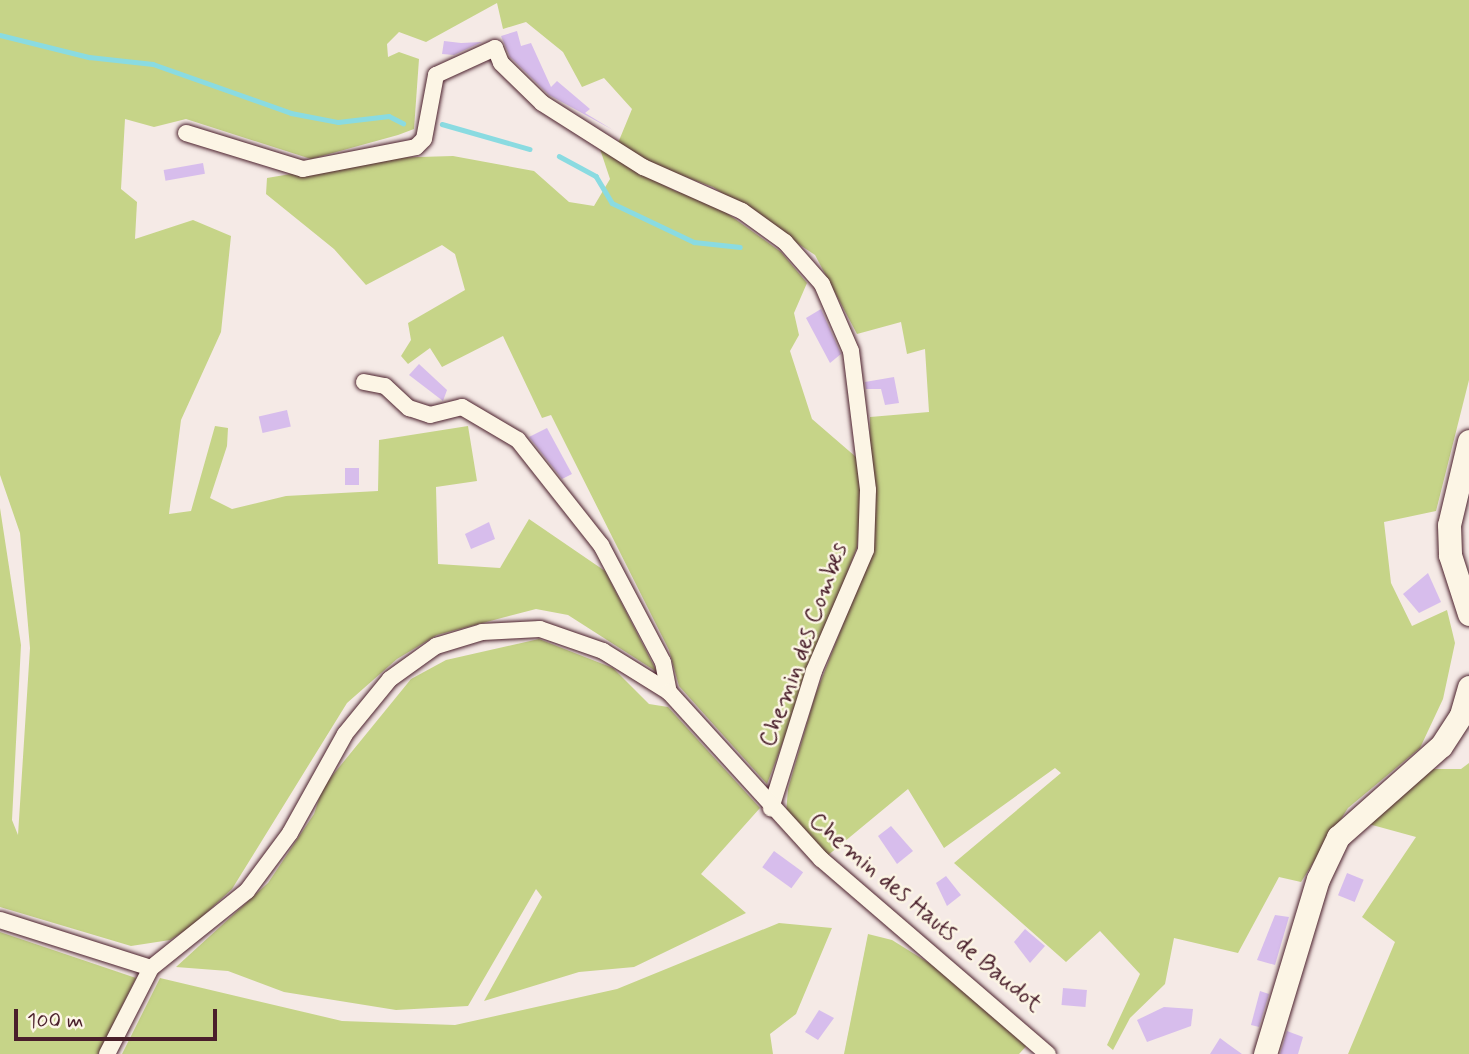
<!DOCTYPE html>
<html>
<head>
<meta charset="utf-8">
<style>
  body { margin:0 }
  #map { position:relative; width:1469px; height:1054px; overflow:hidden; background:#f5eae6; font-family:Mynerve,sans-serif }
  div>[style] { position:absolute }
  .green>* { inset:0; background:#c6d488 }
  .stream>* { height:4.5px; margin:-2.25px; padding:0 2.25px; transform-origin:2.25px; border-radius:2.25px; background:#8adbe1 }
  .building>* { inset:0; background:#d7bdec; transform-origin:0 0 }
  .roads { filter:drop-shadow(0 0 2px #4a1f2b) drop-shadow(0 0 2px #4a1f2b) }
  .street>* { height:16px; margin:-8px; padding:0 8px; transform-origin:8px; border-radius:8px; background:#fcf5e5 }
  .secondary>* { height:23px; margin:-11.5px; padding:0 11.5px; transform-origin:11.5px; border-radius:11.5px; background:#fcf5e5 }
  span { translate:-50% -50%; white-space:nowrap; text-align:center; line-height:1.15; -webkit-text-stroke:5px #fcf5e5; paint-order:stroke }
  .street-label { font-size:24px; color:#4a1f2b }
  .scale { position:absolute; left:14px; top:1009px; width:203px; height:32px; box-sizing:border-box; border:4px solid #4a1f2b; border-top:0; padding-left:9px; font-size:21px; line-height:24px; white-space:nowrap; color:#4a1f2b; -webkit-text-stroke:5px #fcf5e5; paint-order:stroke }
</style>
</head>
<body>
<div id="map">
  <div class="green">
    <i style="clip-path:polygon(0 0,1469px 0,1469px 380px,1436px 511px,1384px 522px,1391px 583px,1412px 626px,1447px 610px,1455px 643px,1443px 699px,1420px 748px,1348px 808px,1301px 882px,1279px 877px,1238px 953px,1174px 938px,1165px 984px,1130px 1018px,1113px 1050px,1107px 1045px,1140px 974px,1100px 931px,1066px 962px,954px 863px,1061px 773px,1055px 768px,944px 848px,908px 789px,827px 856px,786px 814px,788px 789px,815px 696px,869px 558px,870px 417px,929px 412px,925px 349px,907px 354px,901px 322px,857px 334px,815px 255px,713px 187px,644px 162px,618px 143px,632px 109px,604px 78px,582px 87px,563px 52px,526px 22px,503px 29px,497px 3px,426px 42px,399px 32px,387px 44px,388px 57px,399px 52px,419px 59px,414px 129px,398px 135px,311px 159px,186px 119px,154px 127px,125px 119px,121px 189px,137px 202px,135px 239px,193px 220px,231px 236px,221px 332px,181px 420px,169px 514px,191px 511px,215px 426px,228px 428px,227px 446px,210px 498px,232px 509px,286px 496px,378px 491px,379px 440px,468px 426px,477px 481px,436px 487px,438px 564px,500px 568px,529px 519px,605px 571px,657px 672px,568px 615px,536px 609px,437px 635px,397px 659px,347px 703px,232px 889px,191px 927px,170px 940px,131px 946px,0 907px,0 508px,21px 645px,12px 820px,18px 835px,30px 648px,20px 533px,0 475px)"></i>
    <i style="clip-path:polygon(600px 149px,675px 191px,710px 201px,781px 252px,807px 283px,794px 313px,799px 335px,790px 351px,812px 419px,856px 457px,863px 493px,857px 547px,767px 784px,679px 686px,669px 650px,551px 415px,542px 418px,503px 336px,442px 367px,430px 348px,408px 364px,401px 356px,411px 340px,408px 323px,465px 290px,455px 254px,442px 245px,366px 285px,334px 249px,266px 194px,267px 178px,385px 158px,453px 156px,534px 171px,569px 202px,594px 206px,610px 179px)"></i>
    <i style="clip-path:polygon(539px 639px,613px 668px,649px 704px,668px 707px,760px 808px,701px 874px,746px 913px,634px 967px,579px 972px,484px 1001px,542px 897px,536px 889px,468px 1006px,396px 1010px,284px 992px,228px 971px,176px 967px,268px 883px,314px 814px,323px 787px,411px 679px,446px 660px)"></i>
    <i style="clip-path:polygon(1469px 763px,1469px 1054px,1348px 1054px,1395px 942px,1362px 917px,1416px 837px,1365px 823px,1433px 769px,1461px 769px)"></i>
    <i style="clip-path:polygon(779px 923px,832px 928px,796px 1014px,770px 1034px,773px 1054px,122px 1054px,160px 978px,342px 1021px,455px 1025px,617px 989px)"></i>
    <i style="clip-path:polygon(0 932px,136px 978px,98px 1054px,0 1054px)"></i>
    <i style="clip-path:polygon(868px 934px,892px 940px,937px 968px,1031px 1041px,1019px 1054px,844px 1054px)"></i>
  </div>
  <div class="stream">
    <i style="left:0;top:35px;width:92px;rotate:13.9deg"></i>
    <i style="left:89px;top:57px;width:64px;rotate:6.2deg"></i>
    <i style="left:153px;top:64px;width:146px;rotate:19.5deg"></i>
    <i style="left:291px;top:113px;width:48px;rotate:10.8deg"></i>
    <i style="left:338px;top:122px;width:51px;rotate:-6.7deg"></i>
    <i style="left:389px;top:116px;width:16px;rotate:27deg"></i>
    <i style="left:442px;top:124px;width:91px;rotate:15.9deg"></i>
    <i style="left:559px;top:156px;width:42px;rotate:28.4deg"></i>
    <i style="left:596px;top:176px;width:31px;rotate:59deg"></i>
    <i style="left:612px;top:203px;width:91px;rotate:25.4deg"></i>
    <i style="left:694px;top:242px;width:46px;rotate:6.2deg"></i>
  </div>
  <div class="building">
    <i style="clip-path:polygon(517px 31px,521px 46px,531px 43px,551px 87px,557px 81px,590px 109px,585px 113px,613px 130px,549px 95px,510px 57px,501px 36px)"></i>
    <i style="clip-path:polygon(444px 41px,461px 43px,482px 42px,454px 55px,442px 54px)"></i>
    <i style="left:203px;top:163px;width:11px;height:40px;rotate:80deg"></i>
    <i style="clip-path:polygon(821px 309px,841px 354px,830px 363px,806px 318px)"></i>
    <i style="clip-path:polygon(419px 364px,447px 390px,443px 401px,409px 375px)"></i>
    <i style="clip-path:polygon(894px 377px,899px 403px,885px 405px,881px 389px,866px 389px,865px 382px)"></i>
    <i style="left:287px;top:410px;width:17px;height:29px;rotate:77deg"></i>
    <i style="clip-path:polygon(547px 428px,572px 474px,562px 479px,529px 437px)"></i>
    <i style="left:359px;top:468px;width:17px;height:14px;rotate:90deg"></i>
    <i style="clip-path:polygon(489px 522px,495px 539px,471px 549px,465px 534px)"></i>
    <i style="clip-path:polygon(1428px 573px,1441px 602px,1419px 613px,1403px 594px)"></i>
    <i style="clip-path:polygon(891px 826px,913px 851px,897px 864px,878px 836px)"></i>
    <i style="left:774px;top:851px;width:36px;height:20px;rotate:36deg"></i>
    <i style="left:1347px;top:873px;width:18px;height:24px;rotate:22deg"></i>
    <i style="clip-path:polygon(946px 876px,961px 895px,947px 906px,936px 883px)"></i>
    <i style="clip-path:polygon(1275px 915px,1289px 917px,1275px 965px,1257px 960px)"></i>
    <i style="clip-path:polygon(1025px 929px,1045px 946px,1030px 963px,1014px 942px)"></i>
    <i style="left:1063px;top:988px;width:24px;height:17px;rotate:5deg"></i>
    <i style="clip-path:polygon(1260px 991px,1269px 994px,1259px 1027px,1251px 1025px)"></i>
    <i style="clip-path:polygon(1164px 1007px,1193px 1009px,1191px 1026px,1147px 1042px,1137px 1020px)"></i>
    <i style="clip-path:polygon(819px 1010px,834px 1018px,818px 1040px,805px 1032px)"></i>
    <i style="clip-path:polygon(1287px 1031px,1303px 1037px,1298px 1054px,1280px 1054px)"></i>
    <i style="clip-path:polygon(1220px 1038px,1228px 1044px,1242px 1054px,1210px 1054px)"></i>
  </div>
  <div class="roads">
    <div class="street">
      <i style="left:186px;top:133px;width:122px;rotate:17.1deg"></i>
      <i style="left:303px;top:169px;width:115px;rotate:-11deg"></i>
      <i style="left:416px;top:147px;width:11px;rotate:-45deg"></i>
      <i style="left:424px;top:139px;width:65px;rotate:-79.4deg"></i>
      <i style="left:436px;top:75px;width:65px;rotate:-24.6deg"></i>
      <i style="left:495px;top:48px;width:16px;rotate:68deg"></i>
      <i style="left:501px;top:63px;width:57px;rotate:44.3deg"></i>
      <i style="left:542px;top:103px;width:120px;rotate:32.4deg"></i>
      <i style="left:643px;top:167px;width:108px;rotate:24deg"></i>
      <i style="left:742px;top:211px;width:53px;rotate:35.8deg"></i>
      <i style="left:785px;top:242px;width:56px;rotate:48.6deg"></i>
      <i style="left:822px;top:284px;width:73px;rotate:66.6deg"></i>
      <i style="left:851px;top:351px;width:140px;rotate:83deg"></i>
      <i style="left:868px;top:490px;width:60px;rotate:91.9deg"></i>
      <i style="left:866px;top:550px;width:132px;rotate:113.3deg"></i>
      <i style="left:814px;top:671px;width:144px;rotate:107.4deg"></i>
      <i style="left:364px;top:382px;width:21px;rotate:11deg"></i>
      <i style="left:385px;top:386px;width:33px;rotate:43deg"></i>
      <i style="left:409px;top:408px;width:22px;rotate:18deg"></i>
      <i style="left:430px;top:415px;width:33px;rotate:-14deg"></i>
      <i style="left:462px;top:407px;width:65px;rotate:30.5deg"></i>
      <i style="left:518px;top:440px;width:134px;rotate:51.7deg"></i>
      <i style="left:601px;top:545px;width:132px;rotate:62.1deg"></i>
      <i style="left:663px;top:662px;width:31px;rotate:79deg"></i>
      <i style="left:0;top:920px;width:158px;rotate:17.6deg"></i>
      <i style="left:107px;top:1054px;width:97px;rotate:-62.9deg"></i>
      <i style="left:151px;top:968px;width:123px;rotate:-38.7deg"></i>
      <i style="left:247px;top:891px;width:72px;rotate:-53.4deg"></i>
      <i style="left:290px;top:833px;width:113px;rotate:-60.9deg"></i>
      <i style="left:345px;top:734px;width:71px;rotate:-50.7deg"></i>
      <i style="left:390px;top:679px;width:57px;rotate:-35.7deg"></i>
      <i style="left:436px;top:646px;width:48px;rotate:-16.9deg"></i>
      <i style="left:482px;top:632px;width:58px;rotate:-3deg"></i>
      <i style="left:540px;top:629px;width:67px;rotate:19.2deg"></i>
      <i style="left:603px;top:651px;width:78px;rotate:31.8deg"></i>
      <i style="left:669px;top:692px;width:226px;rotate:47.7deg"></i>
      <i style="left:821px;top:859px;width:299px;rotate:40.7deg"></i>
    </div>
    <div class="secondary">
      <i style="left:1469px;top:441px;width:86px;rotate:103.4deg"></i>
      <i style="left:1449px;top:525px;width:30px;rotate:88deg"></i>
      <i style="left:1450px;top:555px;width:62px;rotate:72.1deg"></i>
      <i style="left:1265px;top:1054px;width:183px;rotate:-73.2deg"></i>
      <i style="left:1318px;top:879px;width:47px;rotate:-64.5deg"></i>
      <i style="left:1338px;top:837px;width:137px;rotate:-41.5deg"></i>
      <i style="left:1441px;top:746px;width:37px;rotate:-57deg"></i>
      <i style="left:1461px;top:715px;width:29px;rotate:-74deg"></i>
    </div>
  </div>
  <div class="street-label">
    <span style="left:804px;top:645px;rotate:-70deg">Chemin des Combes</span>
    <span style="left:925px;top:913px;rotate:40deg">Chemin des Hauts de Baudot</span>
  </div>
  <div class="scale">100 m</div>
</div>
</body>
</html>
